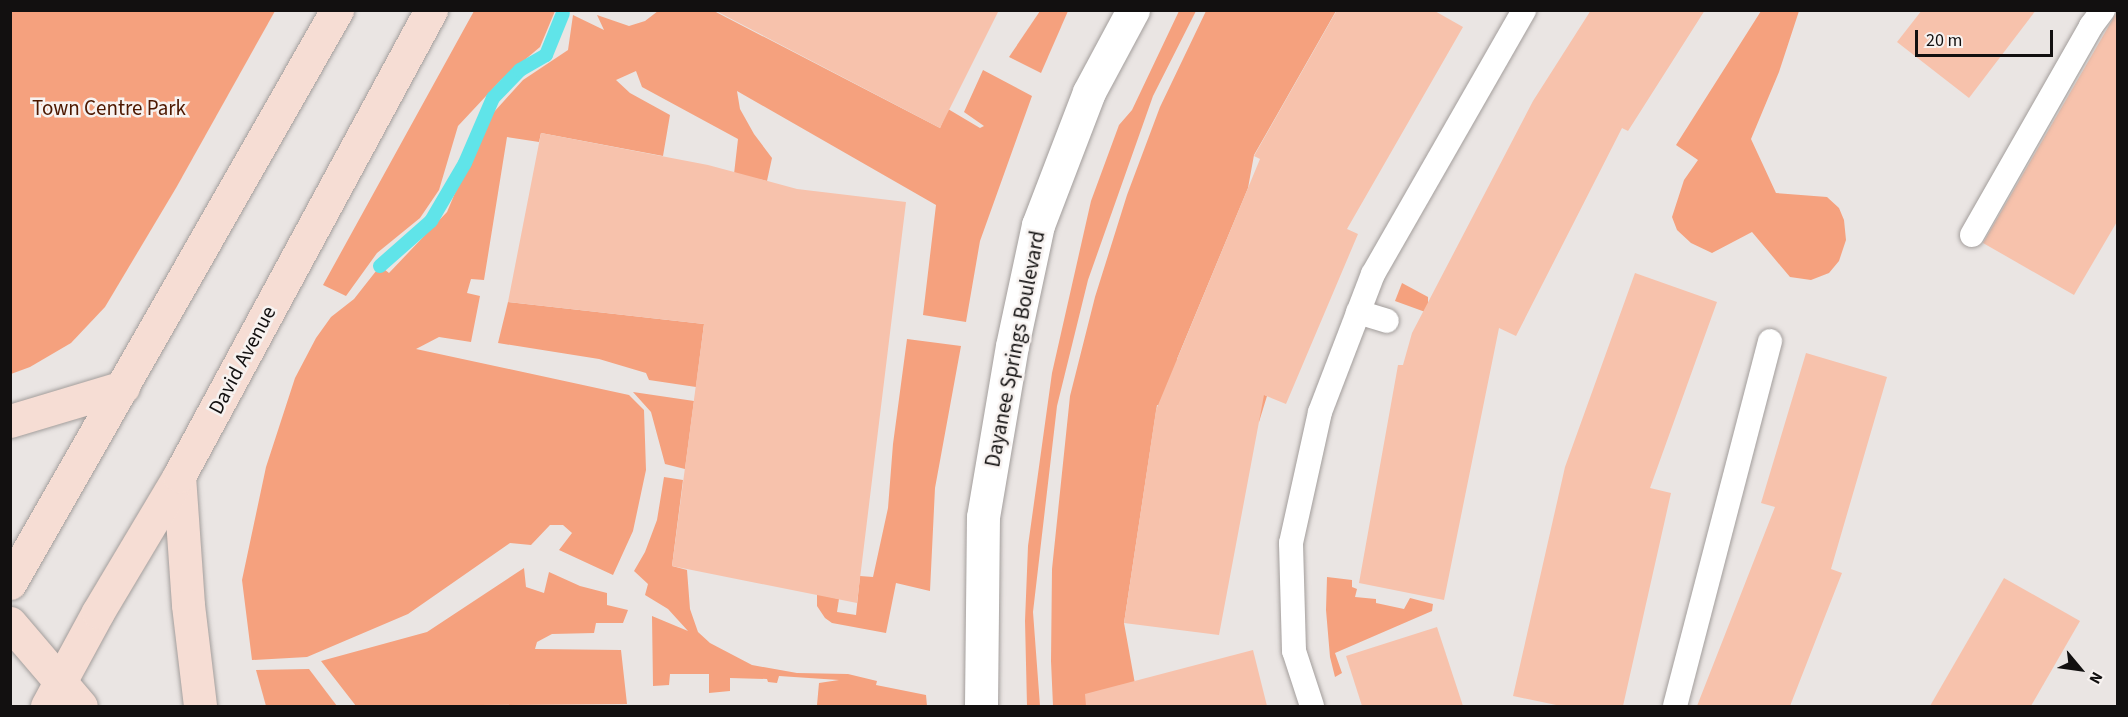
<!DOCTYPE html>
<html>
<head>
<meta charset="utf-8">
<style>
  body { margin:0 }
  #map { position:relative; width:2128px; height:717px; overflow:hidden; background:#eae5e3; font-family:"Source Sans 3",sans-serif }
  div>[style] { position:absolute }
  .green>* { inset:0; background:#f5a17e }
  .stream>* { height:14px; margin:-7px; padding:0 7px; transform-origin:7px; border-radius:7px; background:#60e4e9 }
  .building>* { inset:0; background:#f7c2ac }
  .roads { filter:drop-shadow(0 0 2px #a39e9c) drop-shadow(0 0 2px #a39e9c) }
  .service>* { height:24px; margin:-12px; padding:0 12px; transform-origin:12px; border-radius:12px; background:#fff }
  .minor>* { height:33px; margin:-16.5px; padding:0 16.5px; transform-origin:16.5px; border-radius:16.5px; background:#fff }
  .secondary>* { height:33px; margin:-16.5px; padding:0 16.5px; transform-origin:16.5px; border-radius:16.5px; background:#f6ddd4 }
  span { translate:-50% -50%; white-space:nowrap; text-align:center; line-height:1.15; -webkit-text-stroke:5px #f7f2f0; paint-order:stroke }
  .park-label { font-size:21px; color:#4d1800 }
  .street-label { font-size:21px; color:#121010 }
  .frame { position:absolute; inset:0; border:12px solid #121010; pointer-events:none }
  .north { position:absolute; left:2050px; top:639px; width:60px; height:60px; -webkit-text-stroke:4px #f7f2f0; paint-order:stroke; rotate:119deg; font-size:16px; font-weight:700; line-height:24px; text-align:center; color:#121010 }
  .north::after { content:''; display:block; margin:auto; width:21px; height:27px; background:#121010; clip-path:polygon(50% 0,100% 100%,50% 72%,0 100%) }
  .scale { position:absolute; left:1915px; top:30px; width:138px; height:27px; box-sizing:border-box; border:3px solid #121010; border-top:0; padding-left:8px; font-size:18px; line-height:21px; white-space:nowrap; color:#121010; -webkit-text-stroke:4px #f7f2f0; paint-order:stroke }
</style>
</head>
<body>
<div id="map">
  <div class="green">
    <i style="clip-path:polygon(10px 11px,275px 11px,176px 188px,105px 307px,71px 343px,30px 367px,11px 374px)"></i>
    <i style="clip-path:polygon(474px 11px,555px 11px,540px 47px,501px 80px,458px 126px,439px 190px,420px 218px,377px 253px,346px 296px,323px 285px)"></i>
    <i style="clip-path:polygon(658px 11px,714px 11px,940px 128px,948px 109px,980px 128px,984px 126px,964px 112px,983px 70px,1032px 96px,980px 241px,966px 322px,923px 315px,936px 205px,737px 91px,740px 109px,754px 134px,772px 158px,767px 181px,734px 174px,738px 139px,642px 87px,636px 71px,616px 80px,630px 93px,670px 115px,663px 156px,541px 133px,539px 142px,507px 137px,484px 280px,471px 279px,467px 293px,480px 296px,471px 342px,439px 337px,416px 349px,629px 395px,644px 410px,646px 470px,633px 531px,613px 575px,559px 550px,572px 533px,563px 525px,550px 525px,531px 545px,510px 543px,408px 614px,307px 657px,252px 660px,242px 580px,266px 467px,295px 378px,316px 338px,331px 317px,354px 299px,380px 266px,389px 273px,447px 212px,485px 122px,523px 80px,568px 50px,573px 15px,604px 30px,597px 15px,629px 26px,645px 21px)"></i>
    <i style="clip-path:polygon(1040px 11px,1068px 11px,1041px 73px,1009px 57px)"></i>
    <i style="clip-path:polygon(1179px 11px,1196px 11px,1153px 96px,1088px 280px,1057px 406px,1033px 612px,1040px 706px,1027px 706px,1025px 621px,1028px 546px,1052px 373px,1091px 201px,1119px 125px,1132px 110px)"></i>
    <i style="clip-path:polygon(1206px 11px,1336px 11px,1254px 155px,1248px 188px,1177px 359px,1267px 396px,1259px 422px,1157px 405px,1124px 623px,1139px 706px,1053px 706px,1051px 661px,1052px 569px,1070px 396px,1095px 297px,1127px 195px,1160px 107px)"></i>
    <i style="clip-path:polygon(1761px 11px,1799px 11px,1779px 72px,1751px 139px,1776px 193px,1827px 197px,1839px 208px,1844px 220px,1846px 240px,1839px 261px,1829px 273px,1811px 280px,1790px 277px,1752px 232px,1712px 253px,1691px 243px,1677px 230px,1672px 217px,1684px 180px,1698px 160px,1676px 145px)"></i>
    <i style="clip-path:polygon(1402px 283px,1428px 297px,1428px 313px,1395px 301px)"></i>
    <i style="clip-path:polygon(508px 302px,704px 324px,696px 387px,649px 380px,646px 373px,599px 359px,498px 343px)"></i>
    <i style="clip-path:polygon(907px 339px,961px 346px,935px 488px,930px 591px,896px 583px,886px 633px,832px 623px,825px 618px,817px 606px,817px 594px,839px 599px,837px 612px,856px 615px,860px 576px,873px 577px,888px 508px,893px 444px)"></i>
    <i style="clip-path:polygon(633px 392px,694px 401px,685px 469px,665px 464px,651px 412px)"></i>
    <i style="clip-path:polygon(664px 477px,683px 480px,672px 566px,687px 570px,690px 609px,698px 632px,710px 643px,752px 665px,797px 673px,848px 674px,877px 681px,876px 685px,926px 695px,927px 706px,817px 705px,819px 683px,839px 680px,779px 676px,777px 683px,768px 682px,767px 679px,730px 678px,730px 691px,709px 693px,709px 674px,670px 674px,669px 685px,653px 686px,652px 616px,688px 631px,668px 609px,645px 595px,648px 584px,634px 571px,645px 552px,657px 520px)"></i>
    <i style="clip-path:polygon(524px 568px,526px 587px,544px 593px,549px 572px,580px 586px,607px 593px,607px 605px,628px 610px,623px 623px,596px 623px,594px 633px,552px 634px,537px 642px,535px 649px,621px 650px,627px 704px,356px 706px,321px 661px,427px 632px)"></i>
    <i style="clip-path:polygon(1327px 577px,1352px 580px,1352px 587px,1357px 589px,1355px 597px,1376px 599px,1376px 603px,1404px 609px,1410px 598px,1433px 604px,1432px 611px,1335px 653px,1342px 673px,1335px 677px,1330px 657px,1326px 610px)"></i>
    <i style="clip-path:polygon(309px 669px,337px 706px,266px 706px,256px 670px)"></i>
  </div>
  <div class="stream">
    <i style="left:380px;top:266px;width:68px;rotate:-41.4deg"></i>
    <i style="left:431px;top:221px;width:67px;rotate:-59.6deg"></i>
    <i style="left:465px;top:163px;width:71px;rotate:-66.7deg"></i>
    <i style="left:493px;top:98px;width:39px;rotate:-46deg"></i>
    <i style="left:520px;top:70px;width:30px;rotate:-30deg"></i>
    <i style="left:546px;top:55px;width:45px;rotate:-68deg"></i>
  </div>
  <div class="building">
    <i style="clip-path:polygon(714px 10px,999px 10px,940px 128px)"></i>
    <i style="clip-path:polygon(1337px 10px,1433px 10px,1463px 27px,1347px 229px,1358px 234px,1286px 404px,1264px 395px,1219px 635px,1124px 623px,1156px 410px,1260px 159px,1254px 156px)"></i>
    <i style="clip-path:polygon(1591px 10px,1705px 10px,1628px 131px,1622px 128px,1516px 336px,1499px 328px,1444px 600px,1359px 583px,1398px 365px,1403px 365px,1412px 333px,1533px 101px)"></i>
    <i style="clip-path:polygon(1922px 10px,2036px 10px,1969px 98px,1897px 42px)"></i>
    <i style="clip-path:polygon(2118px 10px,2118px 220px,2074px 295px,1983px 243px)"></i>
    <i style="clip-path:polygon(541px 133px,708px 165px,797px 189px,906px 202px,857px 603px,672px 566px,704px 324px,508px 302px)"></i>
    <i style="clip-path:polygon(1635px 273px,1717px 302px,1650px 488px,1671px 493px,1623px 706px,1561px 706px,1513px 696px,1565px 467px)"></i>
    <i style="clip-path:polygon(1806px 353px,1887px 377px,1831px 569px,1842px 573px,1790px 706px,1697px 706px,1775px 507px,1761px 503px)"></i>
    <i style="clip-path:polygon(2004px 578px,2080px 621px,2031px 706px,1930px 706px)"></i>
    <i style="clip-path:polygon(1437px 627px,1463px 706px,1362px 706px,1346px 656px)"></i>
    <i style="clip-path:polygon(1253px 650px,1267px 706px,1086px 706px,1085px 694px)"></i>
  </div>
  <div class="roads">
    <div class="service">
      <i style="left:1972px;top:235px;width:241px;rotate:-60.3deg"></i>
      <i style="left:2091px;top:26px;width:20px;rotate:-53deg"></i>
      <i style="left:1358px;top:312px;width:30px;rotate:17deg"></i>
      <i style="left:1312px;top:706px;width:58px;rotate:-108.1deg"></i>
      <i style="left:1294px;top:651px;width:108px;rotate:-91.6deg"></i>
      <i style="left:1291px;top:543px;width:134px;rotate:-77.5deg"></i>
      <i style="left:1320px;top:412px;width:148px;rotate:-69deg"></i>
      <i style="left:1373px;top:274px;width:304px;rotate:-60.2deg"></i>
      <i style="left:1675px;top:706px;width:377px;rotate:-75.4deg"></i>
    </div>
    <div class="minor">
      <i style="left:981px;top:706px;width:189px;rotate:-89.4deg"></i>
      <i style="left:983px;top:517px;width:173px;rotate:-80.4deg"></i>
      <i style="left:1012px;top:346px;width:124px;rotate:-77.9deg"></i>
      <i style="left:1038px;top:225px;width:142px;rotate:-69deg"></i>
      <i style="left:1089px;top:92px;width:93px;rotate:-61.8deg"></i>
    </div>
    <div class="secondary">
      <i style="left:10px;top:421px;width:118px;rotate:-16.7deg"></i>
      <i style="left:179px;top:476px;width:129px;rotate:86deg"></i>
      <i style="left:188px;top:605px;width:102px;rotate:83.2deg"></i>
      <i style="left:10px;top:583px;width:660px;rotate:-60.29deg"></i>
      <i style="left:10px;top:623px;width:109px;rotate:49.5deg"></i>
      <i style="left:47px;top:706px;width:107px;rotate:-61.5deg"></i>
      <i style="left:98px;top:612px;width:158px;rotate:-59.2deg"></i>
      <i style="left:179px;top:476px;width:530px;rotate:-61.6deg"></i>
    </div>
  </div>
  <div class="park-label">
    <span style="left:109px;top:108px">Town Centre Park</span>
  </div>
  <div class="street-label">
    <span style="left:1015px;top:349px;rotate:-79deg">Dayanee Springs Boulevard</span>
    <span style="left:242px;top:360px;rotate:-62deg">David Avenue</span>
  </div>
  <div class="frame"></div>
  <div class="north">N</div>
  <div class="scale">20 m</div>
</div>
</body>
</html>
